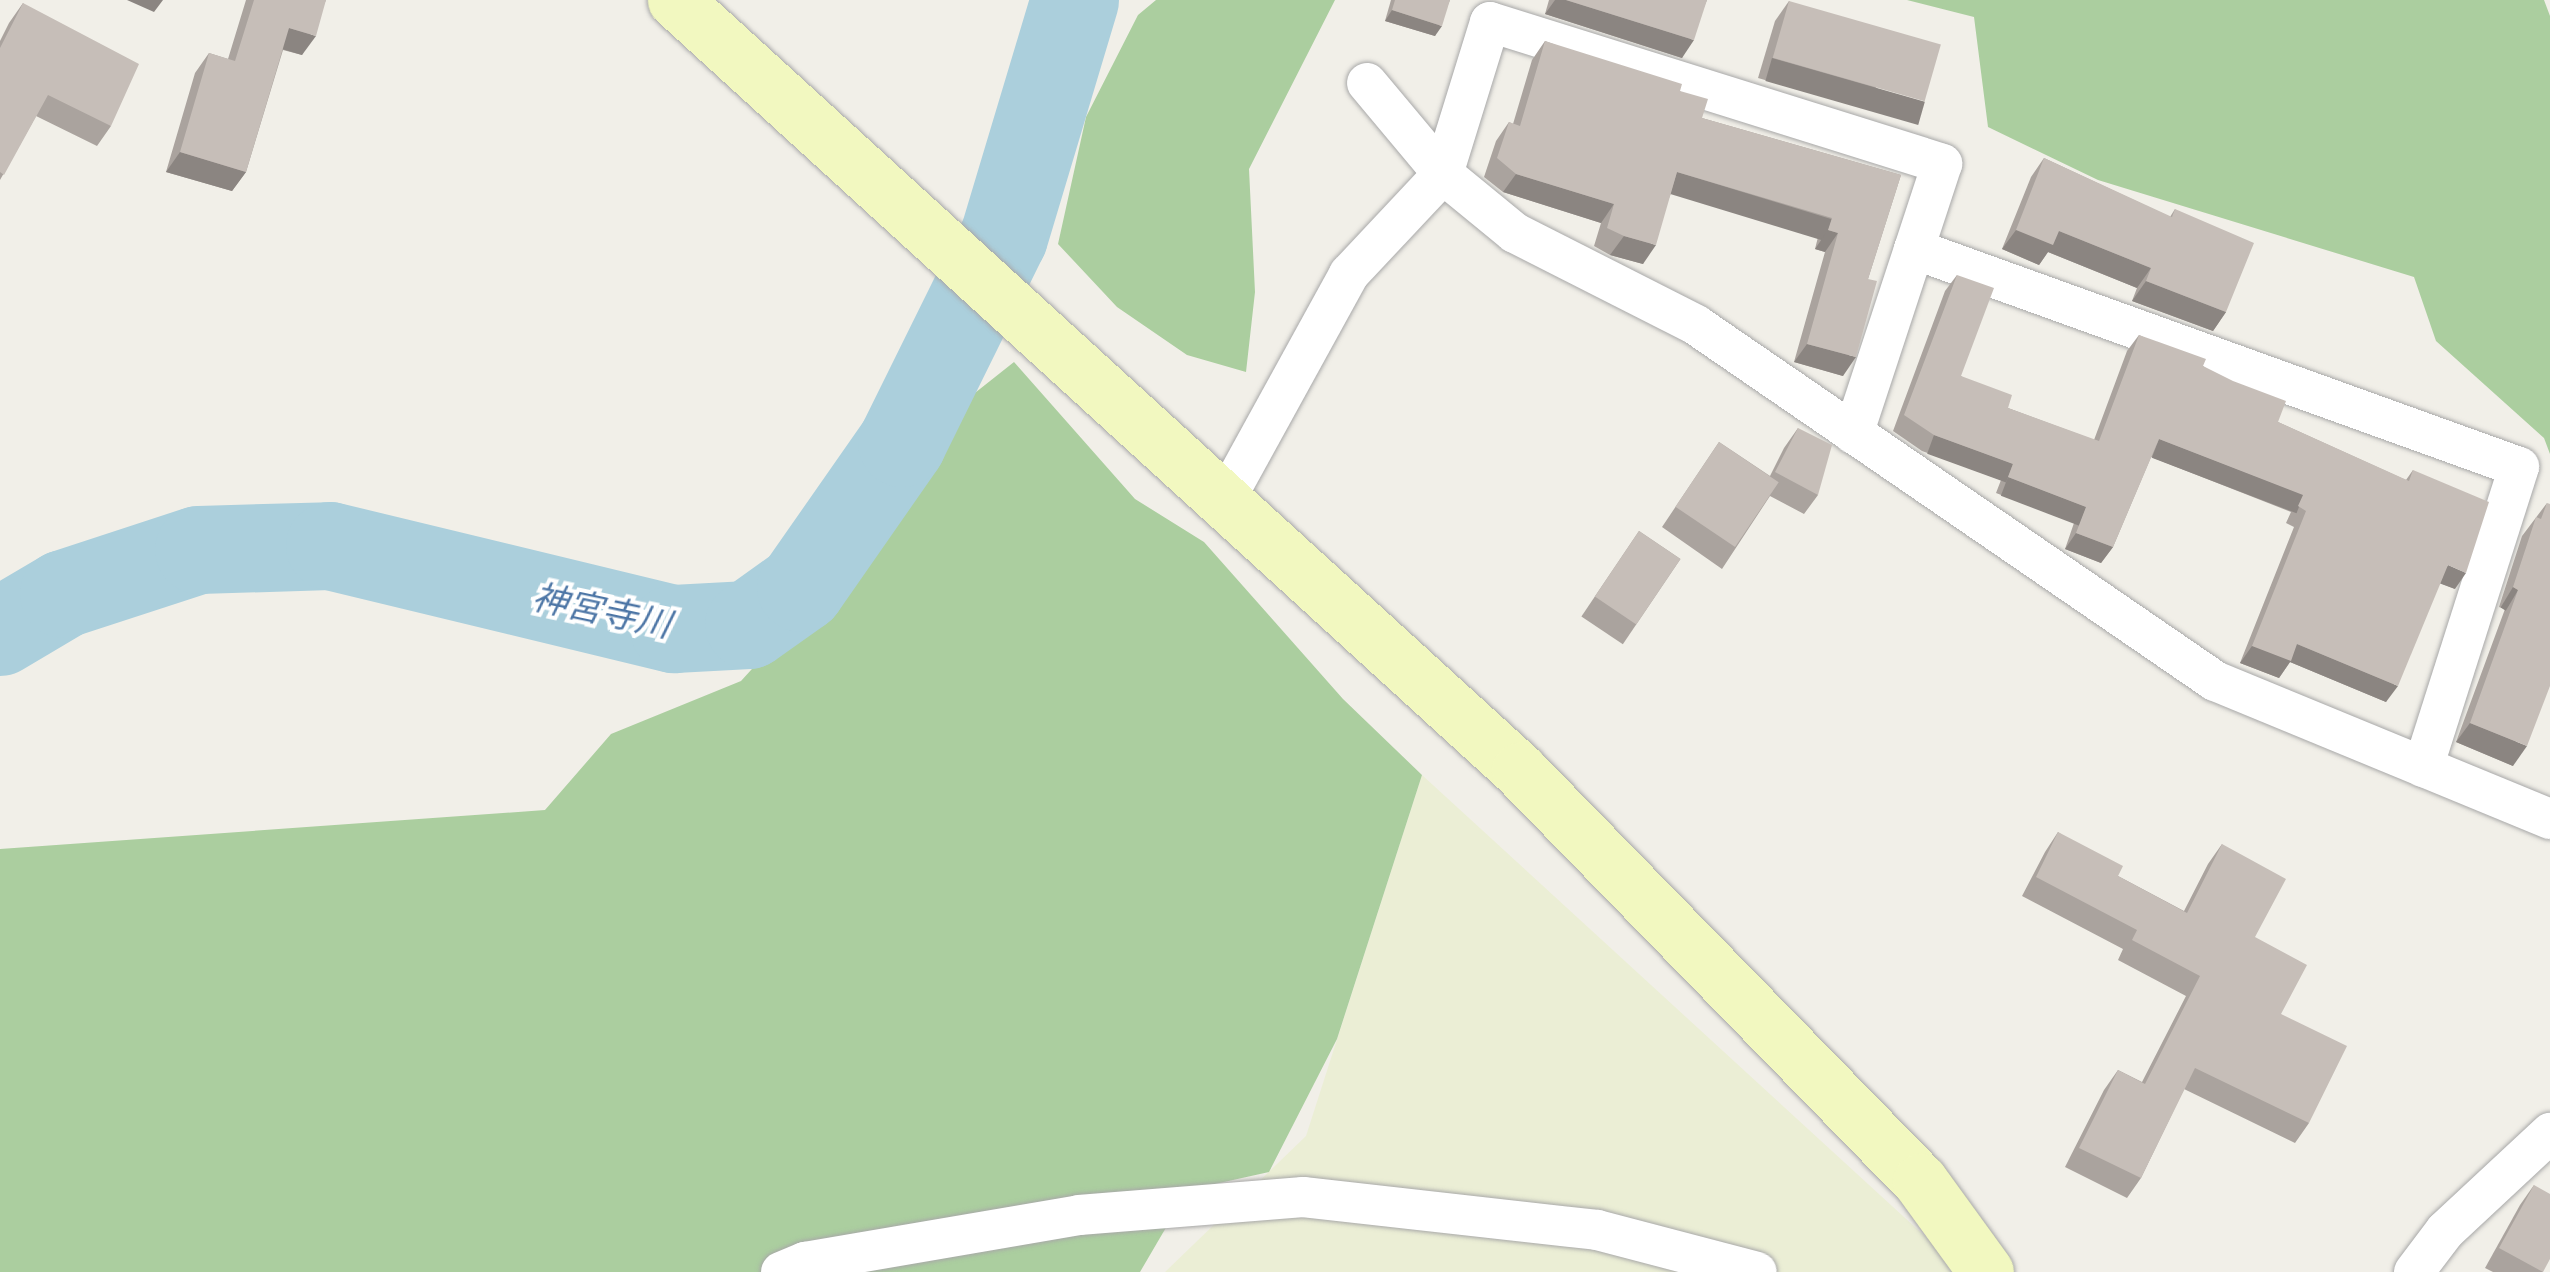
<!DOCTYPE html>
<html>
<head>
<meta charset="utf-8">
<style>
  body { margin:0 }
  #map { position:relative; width:2550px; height:1272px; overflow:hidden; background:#f1efe8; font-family:"Asap Condensed","Noto Sans JP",sans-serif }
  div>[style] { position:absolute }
  .farmland>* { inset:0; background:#ebeed5 }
  .forest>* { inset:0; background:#abce9f }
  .river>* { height:88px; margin:-44px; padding:0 44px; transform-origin:44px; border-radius:44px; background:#abcfdc }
  .roads { filter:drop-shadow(0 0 2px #a8a8a8) drop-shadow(0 0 2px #a8a8a8) }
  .street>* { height:40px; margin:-20px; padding:0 20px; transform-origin:20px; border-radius:20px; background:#fff }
  .secondary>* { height:55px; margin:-27.5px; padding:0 27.5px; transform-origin:27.5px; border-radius:27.5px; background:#f2f8c0 }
  .wall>* { inset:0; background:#aaa39e; transform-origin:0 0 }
  .shaded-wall>* { inset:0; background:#8b8581; transform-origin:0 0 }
  .building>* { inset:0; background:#c6beb8; transform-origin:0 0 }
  span { translate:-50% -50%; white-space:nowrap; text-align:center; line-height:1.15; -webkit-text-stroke:8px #fff; paint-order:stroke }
  .water-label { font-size:35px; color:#4d76a6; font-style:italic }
</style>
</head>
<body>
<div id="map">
  <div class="farmland">
    <i style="clip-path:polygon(1422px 775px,1964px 1272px,1165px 1272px,1306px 1136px)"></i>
  </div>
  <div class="forest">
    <i style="clip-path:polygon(1156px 0,1335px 0,1249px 169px,1255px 292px,1246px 372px,1187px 355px,1117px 307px,1058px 244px,1086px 117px,1138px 15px)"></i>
    <i style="clip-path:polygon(1907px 0,2544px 0,2550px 16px,2550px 454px,2544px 438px,2436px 341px,2414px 277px,2098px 180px,1988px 127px,1974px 17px)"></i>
    <i style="clip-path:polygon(1014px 362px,1135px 499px,1204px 542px,1343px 699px,1422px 775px,1337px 1039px,1269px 1172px,1188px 1190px,1140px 1272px,0 1272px,0 849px,545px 810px,611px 734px,741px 681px,844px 568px,889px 461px)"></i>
  </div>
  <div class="river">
    <i style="left:0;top:632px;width:74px;rotate:-30.7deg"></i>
    <i style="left:64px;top:594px;width:142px;rotate:-18.1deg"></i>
    <i style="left:199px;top:550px;width:131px;rotate:-1.7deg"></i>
    <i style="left:330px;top:546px;width:354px;rotate:13.6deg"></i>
    <i style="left:674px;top:629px;width:75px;rotate:-3.1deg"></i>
    <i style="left:749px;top:625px;width:64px;rotate:-35.4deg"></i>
    <i style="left:801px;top:588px;width:177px;rotate:-55.1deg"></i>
    <i style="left:902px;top:443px;width:230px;rotate:-63.7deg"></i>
    <i style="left:1004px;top:237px;width:247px;rotate:-73.3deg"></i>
  </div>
  <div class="roads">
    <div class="street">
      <i style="left:1367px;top:83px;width:119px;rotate:50.1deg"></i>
      <i style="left:1443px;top:174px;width:93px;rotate:39.3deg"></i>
      <i style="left:1515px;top:233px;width:203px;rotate:26.9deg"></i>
      <i style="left:1696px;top:325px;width:629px;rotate:34.45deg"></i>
      <i style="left:2215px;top:681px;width:362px;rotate:22.4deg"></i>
      <i style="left:1914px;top:249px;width:643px;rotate:19.82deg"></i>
      <i style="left:2519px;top:467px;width:315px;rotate:107.7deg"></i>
      <i style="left:1226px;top:498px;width:256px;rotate:-61.2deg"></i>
      <i style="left:1349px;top:274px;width:137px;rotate:-46.8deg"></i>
      <i style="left:1443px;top:174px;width:159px;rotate:-72.8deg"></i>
      <i style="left:1490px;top:22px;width:474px;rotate:17.4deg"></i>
      <i style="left:1942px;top:164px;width:284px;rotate:108.2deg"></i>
      <i style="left:781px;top:1272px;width:26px;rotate:-23deg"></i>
      <i style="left:805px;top:1262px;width:278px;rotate:-9.7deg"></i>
      <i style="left:1079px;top:1215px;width:225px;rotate:-4.6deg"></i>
      <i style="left:1303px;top:1197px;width:296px;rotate:6.4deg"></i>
      <i style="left:1597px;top:1230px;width:165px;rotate:14.7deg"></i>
      <i style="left:2414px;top:1272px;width:51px;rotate:-52.9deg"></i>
      <i style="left:2445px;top:1231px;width:144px;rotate:-43deg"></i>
    </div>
    <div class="secondary">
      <i style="left:675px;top:0;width:1142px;rotate:42.37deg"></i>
      <i style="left:1519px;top:770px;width:574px;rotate:45.71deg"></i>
      <i style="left:1920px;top:1181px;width:112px;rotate:54deg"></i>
    </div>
  </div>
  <div class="wall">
    <i style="clip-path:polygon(246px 0,326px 0,302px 55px,283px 50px,246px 172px,232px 191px,166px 172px,195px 73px,209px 53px,228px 59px)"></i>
    <i style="clip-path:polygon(1391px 0,1450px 0,1435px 36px,1385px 21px)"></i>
    <i style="clip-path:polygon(1549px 0,1707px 0,1682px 58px,1545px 14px)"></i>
    <i style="clip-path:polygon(1789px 1px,1911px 122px,1758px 78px,1775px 21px)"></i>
    <i style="clip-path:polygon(23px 3px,111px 126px,97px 146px,36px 116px,0 180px,0 41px,9px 23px)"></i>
    <i style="clip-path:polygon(1545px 41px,1680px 91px,1702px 118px,1901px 175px,1868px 279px,1843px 376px,1794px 362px,1825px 252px,1815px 249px,1818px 237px,1671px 193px,1643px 264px,1610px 255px,1594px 246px,1601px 223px,1503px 192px,1484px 177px,1496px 141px,1509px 122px,1513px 124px,1532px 60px)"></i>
    <i style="clip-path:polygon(2044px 158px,2170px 217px,2175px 209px,2226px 312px,2213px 331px,2132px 301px,2137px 288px,2048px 252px,2039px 265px,2002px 249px,2031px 177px)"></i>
    <i style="clip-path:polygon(1957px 275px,1961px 376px,2008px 408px,2094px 440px,2127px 351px,2139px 335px,2203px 366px,2278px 422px,2406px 480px,2413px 470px,2455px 589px,2440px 583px,2386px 702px,2290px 662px,2279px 678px,2240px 663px,2294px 527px,2286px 523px,2291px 512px,2151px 457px,2113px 547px,2101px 563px,2065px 549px,2074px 523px,1996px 493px,2001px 480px,1922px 451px,1893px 431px,1945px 291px)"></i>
    <i style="clip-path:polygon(1798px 428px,1818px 495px,1804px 514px,1770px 496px,1722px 569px,1662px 527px,1719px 442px,1770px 476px,1784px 448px)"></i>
    <i style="clip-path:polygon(2547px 503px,2513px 766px,2456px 742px,2505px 609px,2499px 607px,2522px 536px)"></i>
    <i style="left:1639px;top:531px;width:50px;height:103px;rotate:34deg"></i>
    <i style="clip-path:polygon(2058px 832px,2118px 876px,2184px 911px,2208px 864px,2222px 844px,2281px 1014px,2309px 1123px,2295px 1143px,2184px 1089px,2141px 1178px,2127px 1198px,2065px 1167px,2104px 1090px,2118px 1070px,2142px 1082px,2186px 996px,2118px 960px,2123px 949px,2022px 896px,2045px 852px)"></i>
    <i style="clip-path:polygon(2534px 1185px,2543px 1272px,2493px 1272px,2485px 1268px,2520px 1205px)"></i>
  </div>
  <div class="shaded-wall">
    <i style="clip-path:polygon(127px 0,163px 0,154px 12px)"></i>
    <i style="clip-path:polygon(1555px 0,1566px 0,1694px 40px,1682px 58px,1545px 14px)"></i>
    <i style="clip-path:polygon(1392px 10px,1442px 26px,1435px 36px,1385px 21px)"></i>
    <i style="clip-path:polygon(289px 28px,316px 36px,302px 55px,275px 47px)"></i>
    <i style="left:1772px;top:58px;width:159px;height:24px;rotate:16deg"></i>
    <i style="clip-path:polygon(180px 152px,246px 172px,232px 191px,166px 172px)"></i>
    <i style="left:1677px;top:172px;width:162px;height:23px;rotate:17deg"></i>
    <i style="clip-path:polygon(1516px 174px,1614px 204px,1601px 223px,1503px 192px)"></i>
    <i style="clip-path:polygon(1828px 230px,1838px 233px,1825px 252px,1815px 249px)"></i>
    <i style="clip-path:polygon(2016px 230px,2059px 231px,2151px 268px,2137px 288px,2048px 252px,2039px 265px,2002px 249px)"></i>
    <i style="clip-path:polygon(1624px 236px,1656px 245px,1643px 264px,1610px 255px)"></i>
    <i style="clip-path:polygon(2146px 281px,2226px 312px,2213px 331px,2132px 301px)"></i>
    <i style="clip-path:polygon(1807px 344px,1856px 357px,1843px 376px,1794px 362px)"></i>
    <i style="left:1934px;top:435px;width:84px;height:20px;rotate:20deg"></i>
    <i style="left:2159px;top:439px;width:155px;height:20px;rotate:21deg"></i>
    <i style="left:2008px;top:477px;width:84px;height:20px;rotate:21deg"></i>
    <i style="clip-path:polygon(2076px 533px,2113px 547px,2101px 563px,2065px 549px)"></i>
    <i style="clip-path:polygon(2448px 565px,2466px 573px,2455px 589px,2436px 582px)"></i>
    <i style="left:2513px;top:587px;width:6px;height:24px;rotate:31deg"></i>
    <i style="clip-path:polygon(2297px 644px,2398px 686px,2386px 702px,2290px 662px,2279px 678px,2240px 663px,2252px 646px)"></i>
    <i style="clip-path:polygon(2470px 723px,2527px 746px,2513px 766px,2456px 742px)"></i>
  </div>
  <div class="building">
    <i style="clip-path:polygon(254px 0,326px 0,316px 36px,289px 28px,246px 172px,180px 152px,209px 53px,235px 61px)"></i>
    <i style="clip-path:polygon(1395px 0,1450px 0,1442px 26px,1392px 10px)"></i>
    <i style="clip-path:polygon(1566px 0,1707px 0,1694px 40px)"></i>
    <i style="left:1789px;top:1px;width:158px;height:59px;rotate:16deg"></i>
    <i style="clip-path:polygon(23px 3px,139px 64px,111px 126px,48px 95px,4px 175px,0 172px,0 48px)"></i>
    <i style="clip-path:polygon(1545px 41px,1682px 84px,1680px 91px,1708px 99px,1702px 118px,1901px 175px,1868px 279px,1877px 281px,1856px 357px,1807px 344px,1838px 233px,1828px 230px,1832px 218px,1677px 172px,1656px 245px,1624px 236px,1607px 228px,1614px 204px,1516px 174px,1497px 158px,1509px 122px,1520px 126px)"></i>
    <i style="clip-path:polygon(2044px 158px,2172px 217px,2175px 209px,2254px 243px,2226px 312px,2146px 281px,2151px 268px,2059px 231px,2053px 245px,2016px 230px)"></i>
    <i style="clip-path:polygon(1957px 275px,1994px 288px,1961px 376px,2012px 395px,2008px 408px,2099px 441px,2139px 335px,2206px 359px,2203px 366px,2233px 381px,2286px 401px,2278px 422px,2409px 481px,2413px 470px,2489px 502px,2466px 573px,2448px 565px,2398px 686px,2297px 644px,2291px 661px,2252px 646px,2306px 511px,2298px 506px,2303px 495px,2159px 439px,2113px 547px,2076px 533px,2086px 507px,2008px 477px,2013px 464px,1934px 435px,1904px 415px)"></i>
    <i style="clip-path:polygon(1798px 428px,1832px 445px,1818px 495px,1775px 472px)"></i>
    <i style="left:1719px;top:442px;width:72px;height:78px;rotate:34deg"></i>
    <i style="clip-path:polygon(2547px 503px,2550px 504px,2550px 686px,2527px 746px,2470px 723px,2518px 590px,2513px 587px,2536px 517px,2541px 519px)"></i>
    <i style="left:1639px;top:531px;width:50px;height:79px;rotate:34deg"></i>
    <i style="clip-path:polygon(2058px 832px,2123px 866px,2118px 876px,2187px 913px,2222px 844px,2286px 879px,2255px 937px,2307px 965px,2281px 1014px,2347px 1046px,2309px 1123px,2195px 1068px,2141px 1178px,2079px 1148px,2118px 1070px,2145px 1084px,2200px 976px,2132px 940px,2137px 930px,2036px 877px)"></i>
    <i style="clip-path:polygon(2534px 1185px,2550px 1194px,2550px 1259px,2543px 1272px,2499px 1248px)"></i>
  </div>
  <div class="water-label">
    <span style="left:602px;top:610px;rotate:12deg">神宮寺川</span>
  </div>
</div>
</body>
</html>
